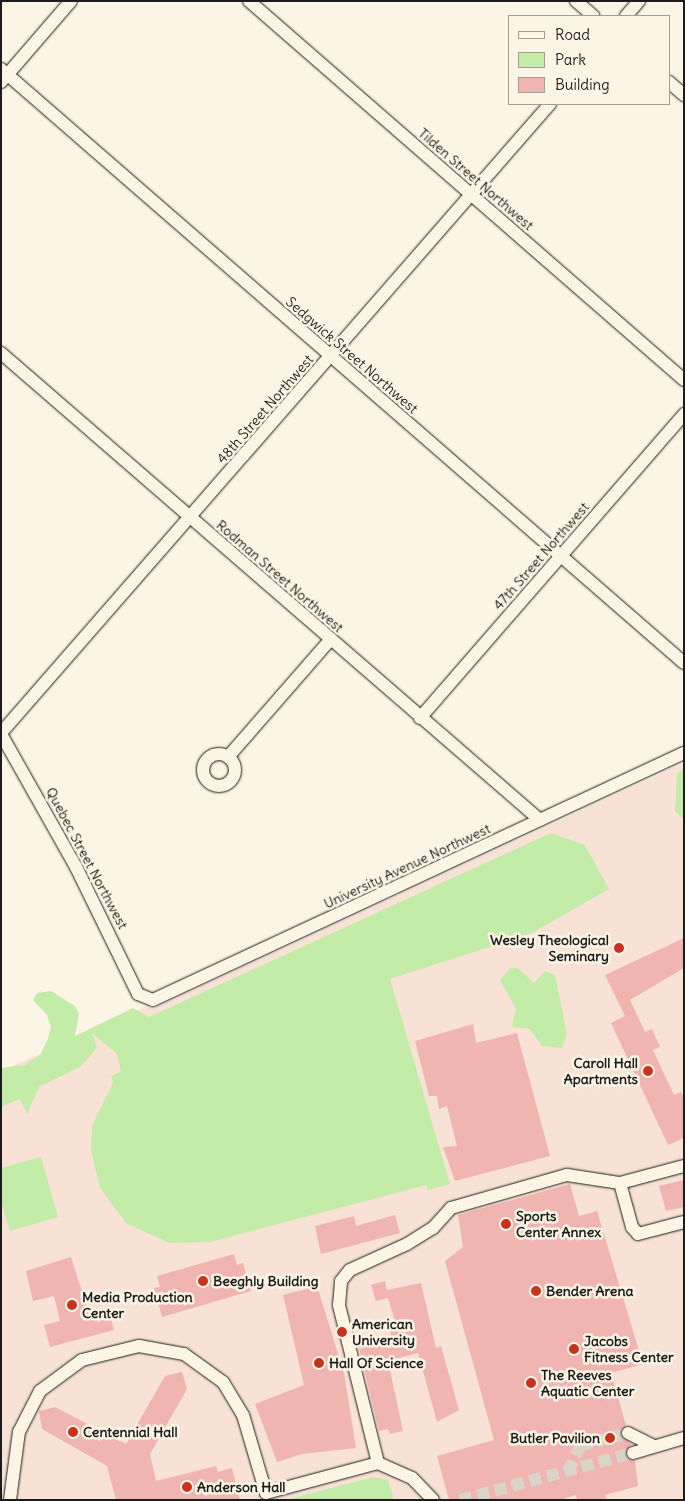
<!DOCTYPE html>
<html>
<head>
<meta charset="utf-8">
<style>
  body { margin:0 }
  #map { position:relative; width:685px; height:1501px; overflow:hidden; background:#fcf5e5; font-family:Delius,sans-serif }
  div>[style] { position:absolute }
  .built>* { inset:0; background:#f8e2d5 }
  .green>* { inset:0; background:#c2eca8 }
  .building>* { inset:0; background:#f0b4b1 }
  .street-tunnel>* { height:12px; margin-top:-6px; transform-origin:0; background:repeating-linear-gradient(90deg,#dad4c7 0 12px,transparent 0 18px) }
  .roads { filter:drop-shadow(0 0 1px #1c1c1c) drop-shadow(0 0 1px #1c1c1c) }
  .street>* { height:12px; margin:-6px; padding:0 6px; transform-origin:6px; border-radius:6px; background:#fcf5e5 }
  .street>.ring { margin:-6px; padding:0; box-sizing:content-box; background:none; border:12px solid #fcf5e5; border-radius:50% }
  .dots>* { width:14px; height:14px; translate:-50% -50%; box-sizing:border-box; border:2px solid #fcf5e5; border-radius:50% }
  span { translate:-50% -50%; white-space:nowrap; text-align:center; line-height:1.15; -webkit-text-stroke:5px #fcf5e5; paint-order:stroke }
  .street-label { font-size:14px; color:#1c1c1c }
  .poi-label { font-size:14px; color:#1c1c1c; font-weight:700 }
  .right { translate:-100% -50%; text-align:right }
  .left { translate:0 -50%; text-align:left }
  .frame { position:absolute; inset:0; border:2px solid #1c1c1c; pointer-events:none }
  .legend { position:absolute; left:508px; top:15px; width:162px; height:90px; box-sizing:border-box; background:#fcf5e5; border:1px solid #a29e95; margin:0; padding:6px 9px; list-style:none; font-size:15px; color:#1c1c1c }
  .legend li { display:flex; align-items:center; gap:10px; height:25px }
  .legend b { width:25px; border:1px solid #a29e95 }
</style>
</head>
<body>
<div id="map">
  <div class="built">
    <i style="clip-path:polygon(684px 763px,684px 1500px,1px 1500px,1px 1071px,145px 1007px,155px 1008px)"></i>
  </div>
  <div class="green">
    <i style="clip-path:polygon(684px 768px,684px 820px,675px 811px,677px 774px)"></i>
    <i style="clip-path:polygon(551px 833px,585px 845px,609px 889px,530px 934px,390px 979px,450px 1184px,428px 1190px,426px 1185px,210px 1242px,169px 1243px,126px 1223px,100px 1188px,91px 1150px,92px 1126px,113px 1083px,111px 1076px,121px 1071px,117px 1054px,92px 1033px,97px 1048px,80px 1067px,39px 1087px,27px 1114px,20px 1099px,1px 1107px,1px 1068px,25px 1065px,40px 1055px,48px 1039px,51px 1027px,47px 1015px,33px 1000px,37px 993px,51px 991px,75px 1006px,79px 1014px,75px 1036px,133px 1008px,149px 1017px)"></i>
    <i style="clip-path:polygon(510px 968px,518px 968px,534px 983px,545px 971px,555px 975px,567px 1034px,562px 1048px,542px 1046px,530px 1029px,512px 1027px,516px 1008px,500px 980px)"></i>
    <i style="clip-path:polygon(41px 1157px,58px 1217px,10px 1231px,1px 1202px,1px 1168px)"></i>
    <i style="clip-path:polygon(373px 1477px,388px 1480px,394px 1500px,285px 1500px)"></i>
  </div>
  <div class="building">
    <i style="clip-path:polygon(684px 938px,684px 968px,630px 1000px,645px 1032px,652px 1029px,660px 1047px,653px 1050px,674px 1095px,681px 1092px,684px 1098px,684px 1138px,668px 1145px,611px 1023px,625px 1016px,605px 975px)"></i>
    <i style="clip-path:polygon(473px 1024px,476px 1043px,517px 1033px,550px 1156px,455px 1181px,443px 1147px,457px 1146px,447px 1106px,439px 1109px,437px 1096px,429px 1096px,415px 1041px)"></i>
    <i style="clip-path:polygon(684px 1180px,684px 1207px,666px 1211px,659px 1186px)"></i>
    <i style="clip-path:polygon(570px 1184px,579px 1216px,597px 1211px,643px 1364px,611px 1373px,626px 1425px,620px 1434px,631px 1444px,625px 1455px,635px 1461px,638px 1486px,605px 1495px,607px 1500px,577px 1500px,576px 1495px,560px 1500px,449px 1500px,437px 1456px,494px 1440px,445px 1261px,463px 1247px,458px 1215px)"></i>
    <i style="clip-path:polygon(395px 1215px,400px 1233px,321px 1254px,315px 1226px,354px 1216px,356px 1226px)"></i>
    <i style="clip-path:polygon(234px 1254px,237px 1265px,243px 1263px,251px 1291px,162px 1317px,154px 1288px,160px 1287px,157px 1276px)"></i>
    <i style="clip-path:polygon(71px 1257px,89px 1314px,108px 1309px,114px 1330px,50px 1347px,44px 1325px,60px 1321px,54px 1296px,33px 1301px,26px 1271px)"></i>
    <i style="clip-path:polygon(385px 1281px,387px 1290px,421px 1283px,436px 1348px,441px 1346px,459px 1410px,437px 1422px,418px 1353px,388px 1361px,403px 1431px,390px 1434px,388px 1429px,379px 1431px,358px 1344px,391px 1335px,388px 1323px,395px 1321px,388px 1298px,376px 1301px,371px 1285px)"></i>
    <i style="clip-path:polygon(317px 1286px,344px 1373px,356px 1448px,302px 1454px,277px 1462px,255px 1404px,304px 1385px,283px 1295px)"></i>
    <i style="clip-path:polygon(182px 1372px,187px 1389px,150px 1454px,156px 1481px,216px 1466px,218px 1472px,232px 1468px,240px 1500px,116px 1500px,107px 1466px,42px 1429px,39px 1411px,55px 1407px,126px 1444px,165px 1376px)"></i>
  </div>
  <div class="street-tunnel">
    <i style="left:568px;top:1472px;width:29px;rotate:-65deg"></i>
    <i style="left:580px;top:1446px;width:50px;rotate:-15.2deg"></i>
    <i style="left:460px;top:1500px;width:179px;rotate:-15.2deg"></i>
  </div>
  <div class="roads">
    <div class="street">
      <i style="left:249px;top:1px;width:577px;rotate:41.06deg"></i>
      <i style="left:576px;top:1px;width:23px;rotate:41deg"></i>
      <i style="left:626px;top:16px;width:20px;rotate:-49deg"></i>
      <i style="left:1px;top:69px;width:905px;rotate:41.01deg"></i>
      <i style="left:1px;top:82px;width:107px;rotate:-49.2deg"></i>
      <i style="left:669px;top:82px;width:20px;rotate:41deg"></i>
      <i style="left:1px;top:353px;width:713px;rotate:40.91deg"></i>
      <i style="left:420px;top:718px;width:403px;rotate:-49deg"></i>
      <i style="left:1px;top:733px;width:835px;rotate:-48.89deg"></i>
      <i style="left:1px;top:734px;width:153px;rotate:60.6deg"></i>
      <i style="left:76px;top:867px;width:141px;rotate:64deg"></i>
      <i style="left:138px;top:994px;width:16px;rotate:22deg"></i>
      <i style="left:153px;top:1000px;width:586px;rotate:-24.95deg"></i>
      <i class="ring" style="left:203px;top:754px;width:20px;height:20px"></i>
      <i style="left:228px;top:757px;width:155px;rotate:-48.9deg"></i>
      <i style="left:620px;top:1183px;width:46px;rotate:74.7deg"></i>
      <i style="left:632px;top:1227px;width:9px;rotate:49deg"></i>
      <i style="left:638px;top:1234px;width:48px;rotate:-14.6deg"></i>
      <i style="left:628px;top:1433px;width:28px;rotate:27deg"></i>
      <i style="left:633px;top:1453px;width:53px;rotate:-16.4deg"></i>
      <i style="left:378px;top:1463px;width:163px;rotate:-103.9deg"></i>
      <i style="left:339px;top:1305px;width:24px;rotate:-85deg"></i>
      <i style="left:341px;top:1281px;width:14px;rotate:-51deg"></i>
      <i style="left:350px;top:1270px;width:63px;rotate:-24.5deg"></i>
      <i style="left:407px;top:1244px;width:31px;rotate:-32deg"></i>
      <i style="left:433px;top:1228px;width:27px;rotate:-48deg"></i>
      <i style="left:451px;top:1208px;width:121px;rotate:-15.9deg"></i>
      <i style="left:567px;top:1175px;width:54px;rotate:8.6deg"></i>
      <i style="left:620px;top:1183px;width:66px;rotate:-14.9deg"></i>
      <i style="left:10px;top:1500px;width:69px;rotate:-82.5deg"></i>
      <i style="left:19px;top:1432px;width:46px;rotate:-62.9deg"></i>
      <i style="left:40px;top:1391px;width:52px;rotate:-36.4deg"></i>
      <i style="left:82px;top:1360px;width:59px;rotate:-13.8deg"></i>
      <i style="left:139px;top:1346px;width:46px;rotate:10.1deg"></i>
      <i style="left:184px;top:1354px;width:48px;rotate:35.7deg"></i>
      <i style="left:223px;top:1382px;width:39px;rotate:59deg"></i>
      <i style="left:243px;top:1415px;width:81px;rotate:73.6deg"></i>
      <i style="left:266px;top:1493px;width:116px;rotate:-15deg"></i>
      <i style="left:378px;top:1463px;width:37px;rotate:24deg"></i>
      <i style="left:412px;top:1478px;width:30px;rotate:46deg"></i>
    </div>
  </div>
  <div class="dots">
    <i style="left:619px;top:948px;background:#c8321e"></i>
    <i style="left:648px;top:1071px;background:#c8321e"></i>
    <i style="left:506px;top:1224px;background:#c8321e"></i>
    <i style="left:203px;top:1281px;background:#c8321e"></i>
    <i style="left:536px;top:1291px;background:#c8321e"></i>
    <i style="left:72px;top:1305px;background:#c8321e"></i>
    <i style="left:342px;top:1332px;background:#c8321e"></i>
    <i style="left:574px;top:1349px;background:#c8321e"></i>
    <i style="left:319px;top:1363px;background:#c8321e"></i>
    <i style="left:531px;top:1383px;background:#c8321e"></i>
    <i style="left:73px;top:1432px;background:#c8321e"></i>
    <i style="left:610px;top:1438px;background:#c8321e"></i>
    <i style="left:187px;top:1487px;background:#c8321e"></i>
  </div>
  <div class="street-label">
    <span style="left:476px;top:179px;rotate:41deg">Tilden Street Northwest</span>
    <span style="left:352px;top:355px;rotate:41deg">Sedgwick Street Northwest</span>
    <span style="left:265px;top:409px;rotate:-49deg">48th Street Northwest</span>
    <span style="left:541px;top:556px;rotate:-49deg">47th Street Northwest</span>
    <span style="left:280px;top:576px;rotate:41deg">Rodman Street Northwest</span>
    <span style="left:87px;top:858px;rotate:62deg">Quebec Street Northwest</span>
    <span style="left:407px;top:866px;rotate:-25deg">University Avenue Northwest</span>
  </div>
  <div class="poi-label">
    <span class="right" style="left:609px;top:948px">Wesley Theological<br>Seminary</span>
    <span class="right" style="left:638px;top:1071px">Caroll Hall<br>Apartments</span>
    <span class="left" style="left:516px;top:1224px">Sports<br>Center Annex</span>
    <span class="left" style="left:213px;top:1281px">Beeghly Building</span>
    <span class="left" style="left:546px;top:1291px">Bender Arena</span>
    <span class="left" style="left:82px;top:1305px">Media Production<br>Center</span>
    <span class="left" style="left:352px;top:1332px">American<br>University</span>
    <span class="left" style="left:584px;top:1349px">Jacobs<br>Fitness Center</span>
    <span class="left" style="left:329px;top:1363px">Hall Of Science</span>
    <span class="left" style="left:541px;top:1383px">The Reeves<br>Aquatic Center</span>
    <span class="left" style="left:83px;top:1432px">Centennial Hall</span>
    <span class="right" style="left:600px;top:1438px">Butler Pavilion</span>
    <span class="left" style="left:197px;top:1487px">Anderson Hall</span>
  </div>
  <div class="frame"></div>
  <ul class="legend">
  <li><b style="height:6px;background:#fcf5e5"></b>Road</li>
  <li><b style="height:14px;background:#c2eca8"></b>Park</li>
  <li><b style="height:14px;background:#f0b4b1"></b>Building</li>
  </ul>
</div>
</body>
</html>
